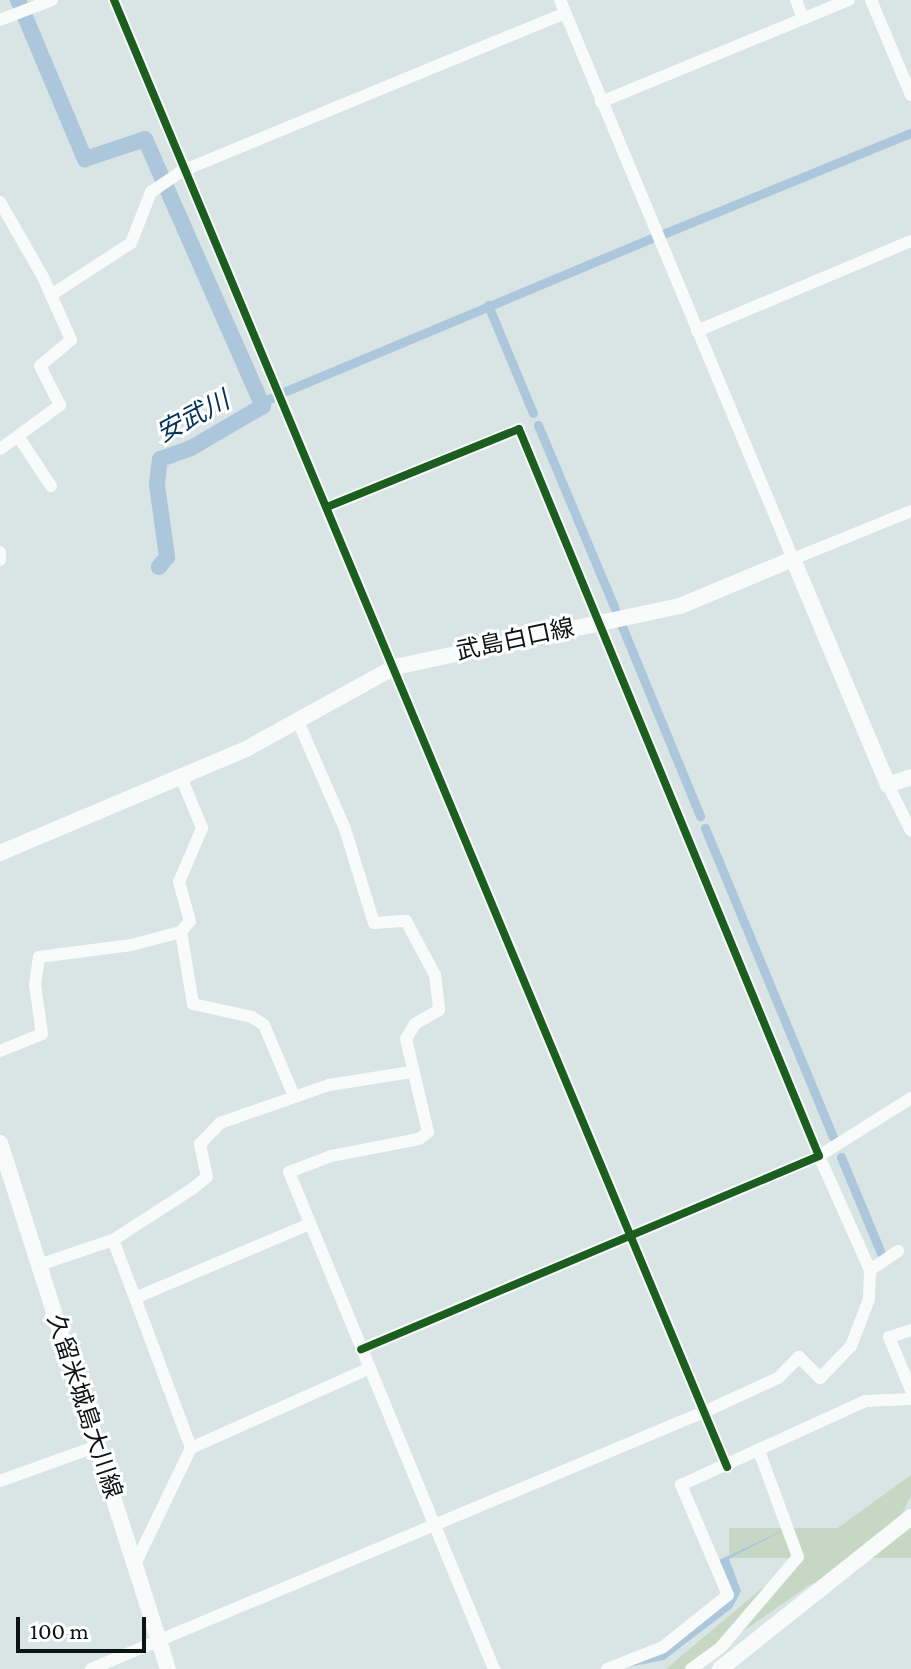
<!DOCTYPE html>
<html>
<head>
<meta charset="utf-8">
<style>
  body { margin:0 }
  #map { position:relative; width:911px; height:1669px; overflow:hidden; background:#d8e5e4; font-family:"Crimson Pro","Noto Sans JP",serif }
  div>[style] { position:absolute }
  .green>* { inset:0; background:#c6d8c4; transform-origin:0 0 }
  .water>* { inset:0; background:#acc6dc }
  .canal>* { height:9px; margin:-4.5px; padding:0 4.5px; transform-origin:4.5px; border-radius:4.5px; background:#acc6dc }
  .river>* { height:16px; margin:-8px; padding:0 8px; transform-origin:8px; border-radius:8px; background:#acc6dc }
  .minor>* { height:12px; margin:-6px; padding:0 6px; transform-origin:6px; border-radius:6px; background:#f9fbfb }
  .major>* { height:16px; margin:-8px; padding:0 8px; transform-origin:8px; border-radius:8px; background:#f9fbfb }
  .cycleway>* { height:8px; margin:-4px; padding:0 4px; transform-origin:4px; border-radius:4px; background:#1b5e20 }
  span { translate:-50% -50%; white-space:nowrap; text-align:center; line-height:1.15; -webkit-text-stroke:6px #fff; paint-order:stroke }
  .street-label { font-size:24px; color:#0c1413 }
  .water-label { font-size:26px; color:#01325b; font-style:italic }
  .scale { position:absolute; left:16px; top:1617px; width:130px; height:36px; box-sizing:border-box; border:4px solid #0c1413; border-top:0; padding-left:10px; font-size:24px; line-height:28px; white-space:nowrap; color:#0c1413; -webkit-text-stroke:6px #fff; paint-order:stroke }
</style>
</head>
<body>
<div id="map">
  <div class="green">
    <i style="clip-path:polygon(911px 1475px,911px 1495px,899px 1520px,823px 1582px,811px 1584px,733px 1638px,806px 1551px)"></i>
    <i style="left:911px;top:1528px;width:30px;height:182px;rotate:90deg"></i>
    <i style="clip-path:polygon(780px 1573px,721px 1642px,685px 1669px,666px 1669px)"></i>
  </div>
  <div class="water">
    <i style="clip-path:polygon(786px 1529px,729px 1559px,741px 1591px,732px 1608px,664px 1660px,618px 1669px,663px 1654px,730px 1601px,733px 1592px,719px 1560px)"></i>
  </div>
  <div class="canal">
    <i style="left:663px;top:234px;width:268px;rotate:-22.2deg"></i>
    <i style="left:488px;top:305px;width:117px;rotate:67.4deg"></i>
    <i style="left:286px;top:391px;width:397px;rotate:-22.7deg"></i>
    <i style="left:261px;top:402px;width:14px;rotate:-21deg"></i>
    <i style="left:538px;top:425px;width:199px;rotate:67.3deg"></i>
    <i style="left:621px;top:624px;width:208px;rotate:67.6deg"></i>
    <i style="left:705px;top:828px;width:334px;rotate:67.5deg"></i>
    <i style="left:841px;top:1157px;width:104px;rotate:67.4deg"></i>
  </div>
  <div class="river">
    <i style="left:18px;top:0;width:173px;rotate:67.2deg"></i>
    <i style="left:85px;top:159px;width:63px;rotate:-18.4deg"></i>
    <i style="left:145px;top:139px;width:292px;rotate:66.2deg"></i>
    <i style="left:263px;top:406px;width:83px;rotate:149.7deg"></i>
    <i style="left:191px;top:448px;width:33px;rotate:160deg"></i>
    <i style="left:160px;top:459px;width:26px;rotate:97deg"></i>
    <i style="left:157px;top:485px;width:73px;rotate:82.1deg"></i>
    <i style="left:167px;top:557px;width:13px;rotate:129deg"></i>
  </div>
  <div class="minor">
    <i style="left:114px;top:0;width:1590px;rotate:67.32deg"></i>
    <i style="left:560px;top:0;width:606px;rotate:67.37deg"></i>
    <i style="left:793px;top:559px;width:127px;rotate:-22.1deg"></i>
    <i style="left:796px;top:0;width:20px;rotate:70deg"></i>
    <i style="left:871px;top:0;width:103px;rotate:67.2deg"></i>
    <i style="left:0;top:20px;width:56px;rotate:-21deg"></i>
    <i style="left:601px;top:102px;width:268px;rotate:-22.4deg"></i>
    <i style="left:0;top:202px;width:86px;rotate:60.2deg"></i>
    <i style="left:43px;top:277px;width:69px;rotate:66deg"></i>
    <i style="left:71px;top:340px;width:40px;rotate:140deg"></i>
    <i style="left:40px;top:366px;width:44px;rotate:62.9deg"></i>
    <i style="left:60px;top:405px;width:74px;rotate:143.7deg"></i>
    <i style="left:51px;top:295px;width:95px;rotate:-33deg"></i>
    <i style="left:131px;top:243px;width:55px;rotate:-68.6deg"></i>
    <i style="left:151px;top:192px;width:37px;rotate:-34deg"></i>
    <i style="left:182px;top:171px;width:414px;rotate:-22.4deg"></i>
    <i style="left:697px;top:331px;width:232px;rotate:-22.8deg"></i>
    <i style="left:18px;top:436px;width:60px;rotate:56.6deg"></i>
    <i style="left:327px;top:507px;width:207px;rotate:-22.1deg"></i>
    <i style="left:519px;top:429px;width:786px;rotate:67.58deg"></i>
    <i style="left:819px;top:1156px;width:497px;rotate:157.1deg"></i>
    <i style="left:0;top:552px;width:8px;rotate:90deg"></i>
    <i style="left:297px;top:719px;width:120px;rotate:66.4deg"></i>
    <i style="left:345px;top:829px;width:98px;rotate:72.9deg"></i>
    <i style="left:374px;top:923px;width:32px;rotate:-4deg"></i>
    <i style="left:406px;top:921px;width:61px;rotate:61.8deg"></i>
    <i style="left:435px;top:975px;width:35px;rotate:83deg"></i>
    <i style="left:439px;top:1010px;width:28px;rotate:150deg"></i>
    <i style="left:415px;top:1024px;width:17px;rotate:121deg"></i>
    <i style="left:406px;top:1039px;width:96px;rotate:76.7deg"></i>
    <i style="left:428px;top:1132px;width:11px;rotate:142deg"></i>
    <i style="left:419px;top:1139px;width:90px;rotate:169.1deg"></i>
    <i style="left:331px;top:1156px;width:45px;rotate:159.1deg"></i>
    <i style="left:289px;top:1172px;width:538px;rotate:67.59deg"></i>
    <i style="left:888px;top:785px;width:51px;rotate:63.4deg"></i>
    <i style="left:181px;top:932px;width:73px;rotate:80.5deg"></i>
    <i style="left:193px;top:1004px;width:60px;rotate:12.4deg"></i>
    <i style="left:252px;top:1017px;width:14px;rotate:34deg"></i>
    <i style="left:264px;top:1025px;width:77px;rotate:67.1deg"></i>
    <i style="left:0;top:1051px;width:45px;rotate:-22deg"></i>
    <i style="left:42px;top:1034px;width:49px;rotate:-98.1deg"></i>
    <i style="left:35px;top:985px;width:28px;rotate:-82deg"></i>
    <i style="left:39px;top:957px;width:93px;rotate:-7.4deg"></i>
    <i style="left:131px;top:945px;width:52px;rotate:-14.6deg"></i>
    <i style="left:181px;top:932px;width:14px;rotate:-51deg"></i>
    <i style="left:190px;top:921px;width:41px;rotate:-105.8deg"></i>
    <i style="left:179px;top:882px;width:59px;rotate:-66.9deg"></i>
    <i style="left:202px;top:828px;width:55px;rotate:-112.4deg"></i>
    <i style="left:113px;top:1240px;width:62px;rotate:69.2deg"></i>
    <i style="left:135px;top:1298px;width:189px;rotate:-23deg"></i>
    <i style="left:39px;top:1265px;width:78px;rotate:-18.7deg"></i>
    <i style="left:113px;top:1240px;width:94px;rotate:-32.8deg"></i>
    <i style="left:192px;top:1189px;width:19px;rotate:-39deg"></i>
    <i style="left:207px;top:1177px;width:34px;rotate:-102deg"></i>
    <i style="left:200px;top:1144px;width:29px;rotate:-46deg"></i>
    <i style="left:220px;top:1123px;width:115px;rotate:-19.2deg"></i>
    <i style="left:329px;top:1085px;width:83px;rotate:-9deg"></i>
    <i style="left:870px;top:1270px;width:125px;rotate:-114.1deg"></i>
    <i style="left:819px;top:1156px;width:109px;rotate:-32.2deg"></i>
    <i style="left:135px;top:1298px;width:160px;rotate:69.5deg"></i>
    <i style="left:191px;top:1448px;width:124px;rotate:115.7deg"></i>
    <i style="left:911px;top:1330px;width:23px;rotate:162deg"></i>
    <i style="left:889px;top:1337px;width:57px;rotate:67.5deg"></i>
    <i style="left:191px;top:1448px;width:196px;rotate:-24.1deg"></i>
    <i style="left:0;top:1481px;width:103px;rotate:-19.8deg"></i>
    <i style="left:91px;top:1669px;width:665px;rotate:-22.75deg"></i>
    <i style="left:704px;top:1412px;width:81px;rotate:-24.7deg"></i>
    <i style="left:778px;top:1378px;width:30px;rotate:-45deg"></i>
    <i style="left:799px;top:1357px;width:30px;rotate:45deg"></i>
    <i style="left:820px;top:1378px;width:45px;rotate:-45.9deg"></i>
    <i style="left:851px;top:1346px;width:50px;rotate:-69deg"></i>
    <i style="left:869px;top:1299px;width:29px;rotate:-88deg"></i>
    <i style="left:870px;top:1270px;width:34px;rotate:-34deg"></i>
    <i style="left:607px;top:1669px;width:60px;rotate:-21.4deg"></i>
    <i style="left:663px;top:1647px;width:83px;rotate:-38.7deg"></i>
    <i style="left:728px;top:1595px;width:120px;rotate:-113.1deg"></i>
    <i style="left:681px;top:1485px;width:202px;rotate:-24.5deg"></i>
    <i style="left:865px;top:1401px;width:46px;rotate:-2.5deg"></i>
    <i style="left:691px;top:1669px;width:37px;rotate:-36deg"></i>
    <i style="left:721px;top:1647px;width:118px;rotate:-49.5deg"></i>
    <i style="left:798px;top:1557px;width:113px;rotate:-110.2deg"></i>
  </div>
  <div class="major">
    <i style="left:0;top:853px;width:269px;rotate:-22.9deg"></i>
    <i style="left:248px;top:748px;width:168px;rotate:-28.9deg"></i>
    <i style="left:395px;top:667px;width:291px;rotate:-12.1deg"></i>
    <i style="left:680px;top:606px;width:122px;rotate:-22.6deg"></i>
    <i style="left:793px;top:559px;width:245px;rotate:67.2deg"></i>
    <i style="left:888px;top:785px;width:24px;rotate:-19deg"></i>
    <i style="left:0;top:1143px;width:552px;rotate:72.29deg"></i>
    <i style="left:720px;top:1669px;width:244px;rotate:-38.5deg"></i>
  </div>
  <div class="cycleway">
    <i style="left:114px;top:0;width:1590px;rotate:67.32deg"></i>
    <i style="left:327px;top:507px;width:207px;rotate:-22.1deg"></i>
    <i style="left:519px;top:429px;width:786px;rotate:67.58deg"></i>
    <i style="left:819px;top:1156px;width:497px;rotate:157.1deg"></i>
  </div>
  <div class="street-label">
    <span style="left:515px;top:639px;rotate:-12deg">武島白口線</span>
    <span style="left:85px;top:1406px;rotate:72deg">久留米城島大川線</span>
  </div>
  <div class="water-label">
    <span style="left:193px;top:417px;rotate:-28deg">安武川</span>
  </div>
  <div class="scale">100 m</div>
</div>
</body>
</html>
